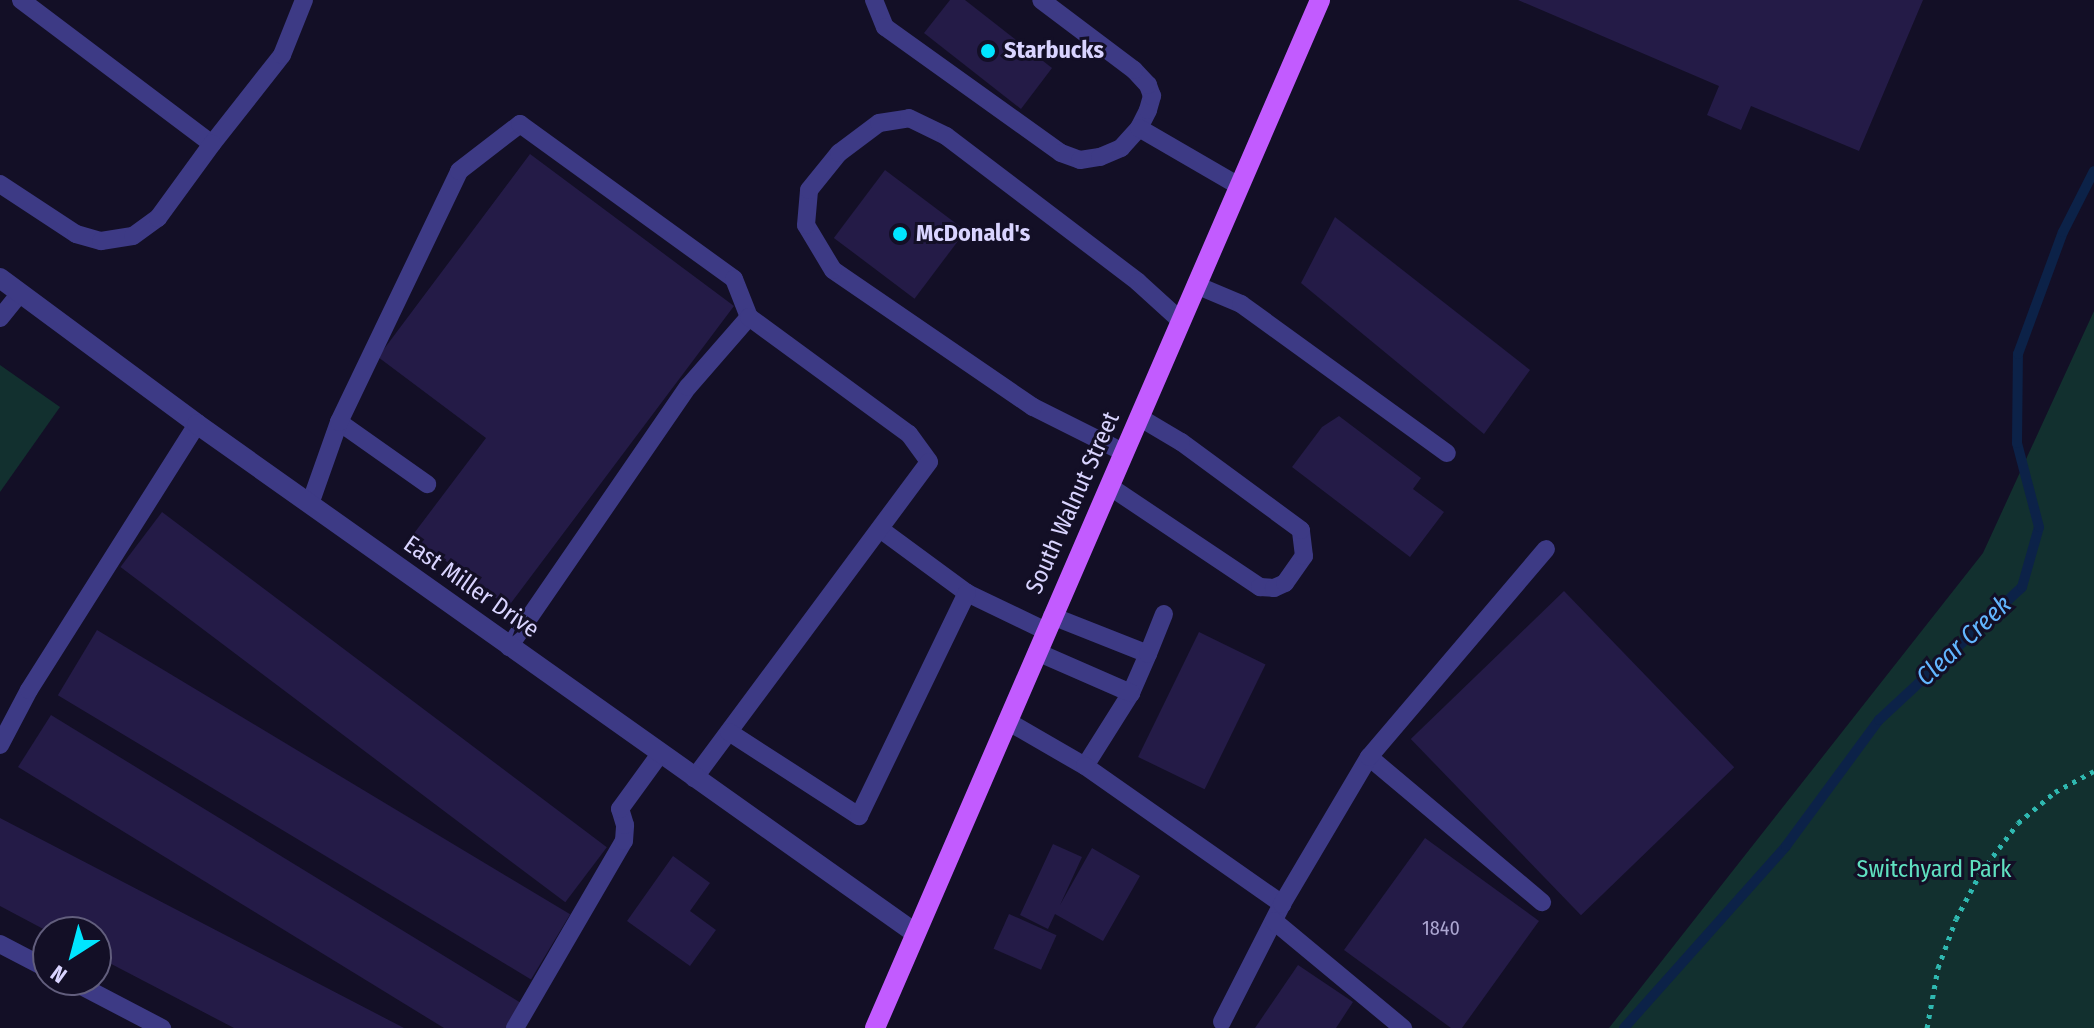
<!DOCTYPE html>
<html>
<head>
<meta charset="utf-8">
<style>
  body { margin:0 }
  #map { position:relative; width:2094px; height:1028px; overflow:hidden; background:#130f26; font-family:"Fira Sans Condensed",sans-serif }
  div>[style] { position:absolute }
  .green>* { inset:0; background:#12302f }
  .stream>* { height:10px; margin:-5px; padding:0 5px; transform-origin:5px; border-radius:5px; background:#0c2248 }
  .building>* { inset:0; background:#241b47; transform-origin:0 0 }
  .path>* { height:5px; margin-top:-2.5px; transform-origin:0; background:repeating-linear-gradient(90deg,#2fb8b0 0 4px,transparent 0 10px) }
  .service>* { height:18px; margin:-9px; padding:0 9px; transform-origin:9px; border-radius:9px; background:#3d3a85 }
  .minor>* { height:20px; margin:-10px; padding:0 10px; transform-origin:10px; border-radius:10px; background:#3d3a85 }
  .primary>* { height:20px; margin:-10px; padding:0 10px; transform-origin:10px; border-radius:10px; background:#c25bff }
  .dots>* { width:22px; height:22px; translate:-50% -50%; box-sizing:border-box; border:4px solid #130f26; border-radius:50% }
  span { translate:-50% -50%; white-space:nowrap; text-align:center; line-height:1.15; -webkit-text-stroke:6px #130f26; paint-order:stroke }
  .number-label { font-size:20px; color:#aca6d1 }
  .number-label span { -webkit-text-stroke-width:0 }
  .poi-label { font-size:24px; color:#d9d4ff; font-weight:700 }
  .left { translate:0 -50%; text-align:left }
  .street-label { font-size:24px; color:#d9d4ff }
  .park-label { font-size:24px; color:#5fe0c0 }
  .water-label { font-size:26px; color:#62b6ff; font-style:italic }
  .north { position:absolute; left:32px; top:916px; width:80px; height:80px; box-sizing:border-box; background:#130f26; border:2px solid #625e7d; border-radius:50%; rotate:216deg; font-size:22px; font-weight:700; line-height:32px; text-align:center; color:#d9d4ff }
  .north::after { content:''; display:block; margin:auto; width:28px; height:36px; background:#00e5ff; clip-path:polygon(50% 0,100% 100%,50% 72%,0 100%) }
</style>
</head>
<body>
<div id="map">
  <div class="green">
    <i style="clip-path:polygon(2094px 311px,2094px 1028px,1609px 1028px,1983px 553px)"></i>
    <i style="clip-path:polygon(0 365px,60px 407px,0 492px)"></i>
  </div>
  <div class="stream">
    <i style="left:1624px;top:1028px;width:244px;rotate:-48.3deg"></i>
    <i style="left:1786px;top:846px;width:157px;rotate:-53.6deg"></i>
    <i style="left:1879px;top:720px;width:195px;rotate:-42.9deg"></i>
    <i style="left:2022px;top:587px;width:62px;rotate:-74.2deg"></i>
    <i style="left:2039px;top:527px;width:87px;rotate:-104.7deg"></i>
    <i style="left:2017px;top:443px;width:89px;rotate:-89.4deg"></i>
    <i style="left:2018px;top:354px;width:130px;rotate:-69.8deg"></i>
    <i style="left:2063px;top:232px;width:68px;rotate:-63.1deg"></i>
  </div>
  <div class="building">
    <i style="clip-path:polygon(950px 0,965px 0,1052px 68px,1021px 109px,924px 33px)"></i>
    <i style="clip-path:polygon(1518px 0,1923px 0,1859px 151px,1751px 106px,1741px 130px,1707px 115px,1719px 86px)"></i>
    <i style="clip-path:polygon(530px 154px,734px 306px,508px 607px,412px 536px,486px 438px,378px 357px)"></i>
    <i style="left:885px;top:170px;width:101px;height:85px;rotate:37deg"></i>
    <i style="clip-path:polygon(1335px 217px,1530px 370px,1484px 434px,1301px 283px)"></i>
    <i style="clip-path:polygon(1339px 416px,1421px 478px,1413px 489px,1444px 512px,1410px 557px,1292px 467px,1322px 427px)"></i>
    <i style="left:162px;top:512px;width:557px;height:69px;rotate:37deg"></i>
    <i style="left:1564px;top:591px;width:245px;height:213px;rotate:46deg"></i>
    <i style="left:97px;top:630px;width:552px;height:76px;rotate:31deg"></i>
    <i style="left:1199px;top:632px;width:74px;height:139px;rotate:26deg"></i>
    <i style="clip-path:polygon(51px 715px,521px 1003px,506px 1028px,444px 1028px,18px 767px)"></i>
    <i style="clip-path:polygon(0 818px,404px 1028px,234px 1028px,96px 956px,96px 932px,49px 932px,0 906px)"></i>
    <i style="clip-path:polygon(1425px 838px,1539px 921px,1462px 1028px,1451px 1028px,1344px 950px)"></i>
    <i style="clip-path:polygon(1053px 844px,1082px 857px,1060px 905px,1092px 848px,1140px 876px,1103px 941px,1055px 914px,1048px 929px,1020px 915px)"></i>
    <i style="clip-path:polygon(673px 856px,710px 883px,690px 911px,716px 930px,690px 966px,627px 921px)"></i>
    <i style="left:1009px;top:914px;width:52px;height:38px;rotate:24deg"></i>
    <i style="clip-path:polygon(1298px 965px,1353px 1002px,1336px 1028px,1255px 1028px)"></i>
  </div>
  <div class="path">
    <i style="left:1927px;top:1028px;width:61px;rotate:-79.6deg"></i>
    <i style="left:1938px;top:968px;width:52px;rotate:-69.8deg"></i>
    <i style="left:1956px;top:919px;width:53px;rotate:-62deg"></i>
    <i style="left:1981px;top:872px;width:61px;rotate:-52.9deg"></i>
    <i style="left:2018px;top:823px;width:48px;rotate:-40deg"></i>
    <i style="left:2055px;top:792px;width:44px;rotate:-28.3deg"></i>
  </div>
  <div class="service">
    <i style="left:21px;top:0;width:239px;rotate:37deg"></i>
    <i style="left:212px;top:144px;width:113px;rotate:-51.8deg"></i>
    <i style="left:282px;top:55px;width:59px;rotate:-68.2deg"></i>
    <i style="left:874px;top:0;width:29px;rotate:68deg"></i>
    <i style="left:885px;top:27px;width:216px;rotate:35.6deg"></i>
    <i style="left:1061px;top:153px;width:20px;rotate:20deg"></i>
    <i style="left:1080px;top:160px;width:20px;rotate:-9deg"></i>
    <i style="left:1100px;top:157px;width:23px;rotate:-23deg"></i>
    <i style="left:1121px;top:148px;width:27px;rotate:-48deg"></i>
    <i style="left:1139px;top:128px;width:20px;rotate:-63deg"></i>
    <i style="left:1148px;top:110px;width:15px;rotate:-74deg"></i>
    <i style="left:1152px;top:96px;width:12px;rotate:-110deg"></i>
    <i style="left:1148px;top:85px;width:21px;rotate:-133deg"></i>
    <i style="left:1134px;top:70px;width:116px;rotate:-143deg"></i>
    <i style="left:1139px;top:128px;width:116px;rotate:30.1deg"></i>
    <i style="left:0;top:184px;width:91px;rotate:33.3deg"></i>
    <i style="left:76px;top:234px;width:26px;rotate:16deg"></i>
    <i style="left:101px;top:241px;width:32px;rotate:-9deg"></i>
    <i style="left:133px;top:236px;width:31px;rotate:-36deg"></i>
    <i style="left:158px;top:218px;width:92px;rotate:-53.9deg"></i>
    <i style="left:1196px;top:285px;width:49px;rotate:22.9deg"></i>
    <i style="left:1241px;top:304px;width:254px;rotate:35.9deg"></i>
    <i style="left:0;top:318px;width:32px;rotate:-51deg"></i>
    <i style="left:339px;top:422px;width:108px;rotate:35.2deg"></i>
    <i style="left:1123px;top:452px;width:101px;rotate:-153.4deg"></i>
    <i style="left:1033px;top:407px;width:242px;rotate:-145.6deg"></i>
    <i style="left:833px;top:270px;width:52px;rotate:-121deg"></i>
    <i style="left:806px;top:225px;width:35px;rotate:-85deg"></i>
    <i style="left:809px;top:190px;width:48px;rotate:-51deg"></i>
    <i style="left:839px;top:153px;width:50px;rotate:-36.9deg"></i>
    <i style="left:879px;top:123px;width:30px;rotate:-9deg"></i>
    <i style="left:909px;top:118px;width:41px;rotate:25.9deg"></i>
    <i style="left:946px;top:136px;width:241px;rotate:37.2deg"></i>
    <i style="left:1138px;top:282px;width:58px;rotate:42.2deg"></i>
    <i style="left:1109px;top:486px;width:182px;rotate:33.8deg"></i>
    <i style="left:1260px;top:587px;width:14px;rotate:4deg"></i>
    <i style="left:1274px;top:588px;width:12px;rotate:-24deg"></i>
    <i style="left:1285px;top:583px;width:33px;rotate:-55deg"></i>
    <i style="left:1304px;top:556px;width:26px;rotate:-97deg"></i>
    <i style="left:1301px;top:530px;width:149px;rotate:-143.7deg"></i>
    <i style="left:1181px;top:442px;width:49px;rotate:-149.2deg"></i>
    <i style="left:310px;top:504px;width:87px;rotate:-70.5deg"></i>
    <i style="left:339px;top:422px;width:278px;rotate:-64.4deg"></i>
    <i style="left:459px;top:171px;width:77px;rotate:-37.6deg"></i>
    <i style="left:520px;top:124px;width:264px;rotate:35.9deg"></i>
    <i style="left:734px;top:279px;width:41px;rotate:68.5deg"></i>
    <i style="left:880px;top:529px;width:108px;rotate:36.3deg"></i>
    <i style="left:967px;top:593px;width:88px;rotate:25.7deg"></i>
    <i style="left:1052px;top:616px;width:103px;rotate:21.6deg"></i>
    <i style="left:1148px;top:654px;width:43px;rotate:113.6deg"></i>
    <i style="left:1131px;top:693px;width:86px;rotate:122.2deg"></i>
    <i style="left:509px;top:647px;width:316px;rotate:-55.5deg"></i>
    <i style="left:688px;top:387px;width:93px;rotate:-48.9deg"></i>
    <i style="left:749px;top:317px;width:198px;rotate:36.2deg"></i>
    <i style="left:909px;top:434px;width:34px;rotate:54deg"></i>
    <i style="left:929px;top:462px;width:394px;rotate:126.6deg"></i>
    <i style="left:1037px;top:652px;width:103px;rotate:23.6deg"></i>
    <i style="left:1148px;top:654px;width:43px;rotate:-68.2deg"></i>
    <i style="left:1007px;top:721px;width:90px;rotate:30deg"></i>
    <i style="left:1085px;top:766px;width:241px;rotate:35deg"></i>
    <i style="left:1282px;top:904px;width:132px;rotate:117deg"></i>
    <i style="left:729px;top:732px;width:155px;rotate:32.9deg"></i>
    <i style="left:859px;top:816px;width:248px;rotate:-64.2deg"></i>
    <i style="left:0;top:745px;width:62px;rotate:-62.2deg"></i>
    <i style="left:29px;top:690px;width:315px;rotate:-57.7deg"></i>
    <i style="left:1369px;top:757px;width:226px;rotate:40deg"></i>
    <i style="left:1282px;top:904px;width:171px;rotate:-59.4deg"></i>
    <i style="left:1369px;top:757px;width:273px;rotate:-49.6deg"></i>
    <i style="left:1274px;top:921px;width:168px;rotate:39.7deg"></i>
    <i style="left:0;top:944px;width:54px;rotate:27.5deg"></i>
    <i style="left:70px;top:980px;width:104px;rotate:27.6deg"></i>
    <i style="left:515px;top:1028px;width:216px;rotate:-59.8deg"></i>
    <i style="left:624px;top:841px;width:16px;rotate:-86deg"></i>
    <i style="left:625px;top:825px;width:17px;rotate:-107deg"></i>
    <i style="left:620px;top:809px;width:68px;rotate:-54deg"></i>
  </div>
  <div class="minor">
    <i style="left:0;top:278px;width:245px;rotate:36.5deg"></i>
    <i style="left:197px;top:424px;width:880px;rotate:35.33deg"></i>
  </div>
  <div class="primary">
    <i style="left:875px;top:1028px;width:1120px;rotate:-66.59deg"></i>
  </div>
  <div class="dots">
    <i style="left:988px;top:51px;background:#00e5ff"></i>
    <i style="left:900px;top:234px;background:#00e5ff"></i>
  </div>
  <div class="number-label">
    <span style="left:1441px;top:928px">1840</span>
  </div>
  <div class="poi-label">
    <span class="left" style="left:1004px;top:51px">Starbucks</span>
    <span class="left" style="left:916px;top:234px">McDonald's</span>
  </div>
  <div class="street-label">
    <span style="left:1073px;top:503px;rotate:-66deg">South Walnut Street</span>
    <span style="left:471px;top:587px;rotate:35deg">East Miller Drive</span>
  </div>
  <div class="park-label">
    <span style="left:1934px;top:870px">Switchyard Park</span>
  </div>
  <div class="water-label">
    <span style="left:1964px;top:641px;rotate:-43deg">Clear Creek</span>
  </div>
  <div class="north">N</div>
</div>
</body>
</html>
